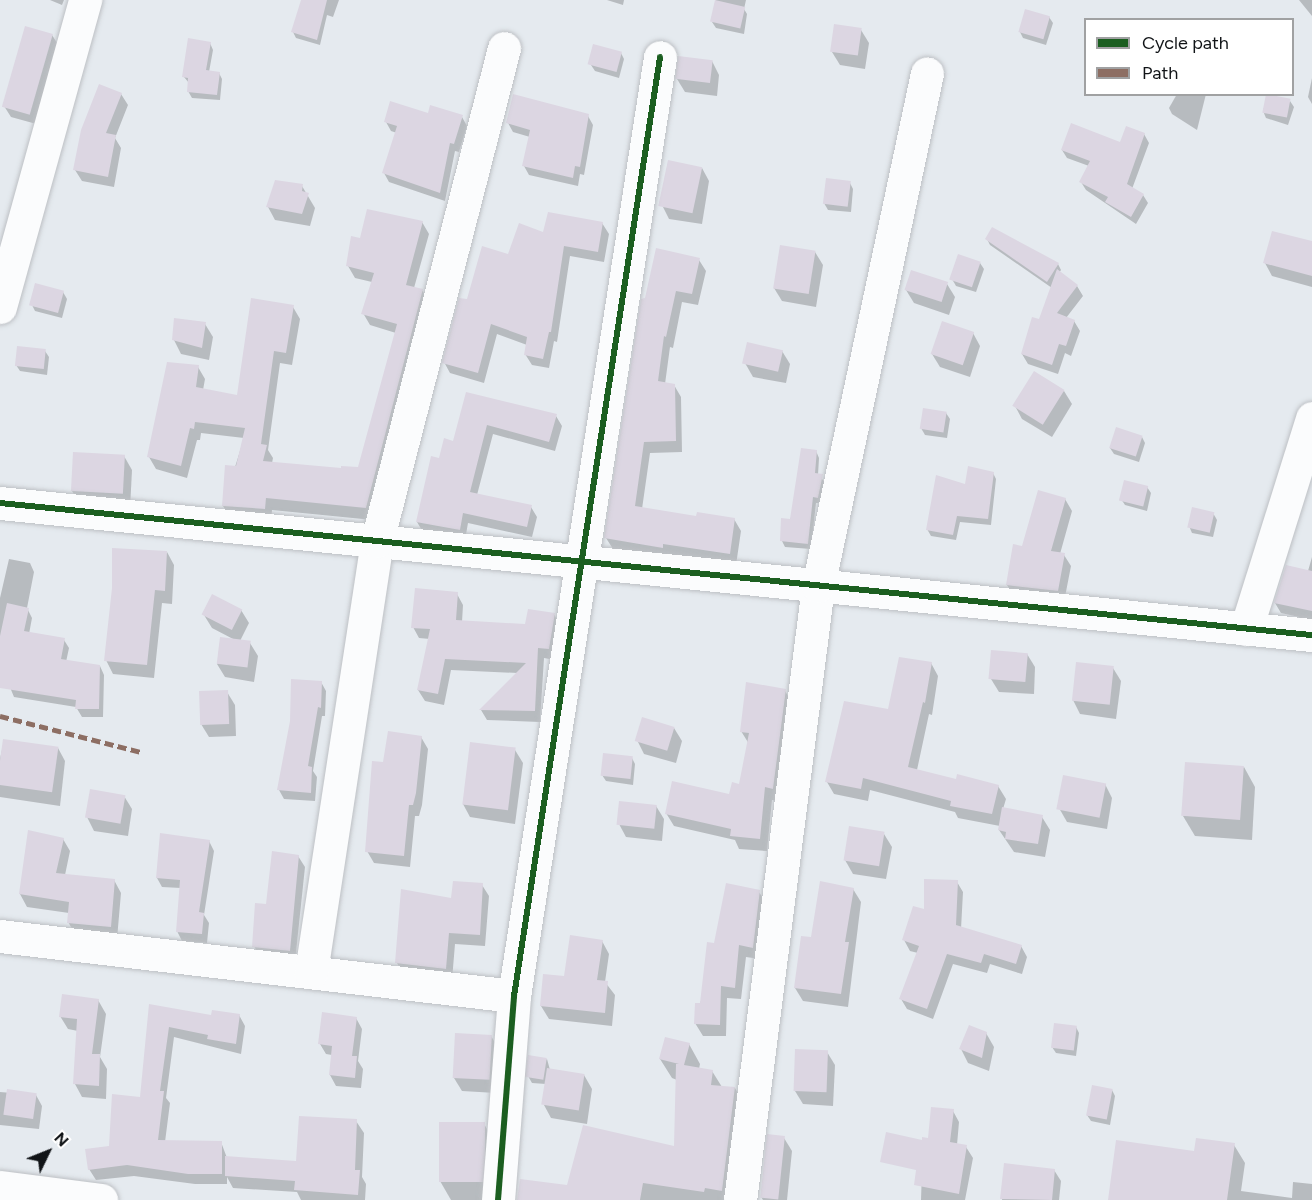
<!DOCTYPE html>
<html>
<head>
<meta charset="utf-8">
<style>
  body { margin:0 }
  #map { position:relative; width:1312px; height:1200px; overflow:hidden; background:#e5eaef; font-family:Figtree,sans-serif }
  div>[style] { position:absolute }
  .shadow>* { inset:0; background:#0003 }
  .building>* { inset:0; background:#dcd6e2; transform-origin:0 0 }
  .roads { filter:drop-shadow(0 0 2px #bdc0c4) drop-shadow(0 0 2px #bdc0c4) }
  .minor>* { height:33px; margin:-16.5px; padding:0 16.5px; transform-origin:16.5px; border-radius:16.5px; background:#fbfcfd }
  .major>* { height:33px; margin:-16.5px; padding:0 16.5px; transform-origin:16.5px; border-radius:16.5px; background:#fbfcfd }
  .quiet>* { height:4.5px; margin-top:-2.25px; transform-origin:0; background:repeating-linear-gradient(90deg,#8d6e63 0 9px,transparent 0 13.5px) }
  .cycleway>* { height:6px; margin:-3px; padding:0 3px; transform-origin:3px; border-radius:3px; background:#1b5e20 }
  span { translate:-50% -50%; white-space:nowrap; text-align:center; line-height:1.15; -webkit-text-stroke:6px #fff; paint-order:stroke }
  .legend { position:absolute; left:1084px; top:18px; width:210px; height:78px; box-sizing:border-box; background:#fff; border:2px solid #a0a1a2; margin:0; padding:8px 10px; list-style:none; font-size:18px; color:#111417 }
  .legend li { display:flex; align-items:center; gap:12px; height:30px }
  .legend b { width:30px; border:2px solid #a0a1a2 }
  .north { position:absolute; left:18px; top:1122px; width:60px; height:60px; -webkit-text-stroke:4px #fff; paint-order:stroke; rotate:47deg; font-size:16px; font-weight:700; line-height:24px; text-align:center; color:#111417 }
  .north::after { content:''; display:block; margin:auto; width:21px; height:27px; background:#111417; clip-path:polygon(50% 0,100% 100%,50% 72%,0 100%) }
</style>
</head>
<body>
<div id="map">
  <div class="shadow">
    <i style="clip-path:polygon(50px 0,64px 0,62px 5px)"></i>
    <i style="clip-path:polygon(303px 0,339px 0,333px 17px,327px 15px,320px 45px,296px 38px,293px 32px)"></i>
    <i style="clip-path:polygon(607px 0,624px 0,623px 5px)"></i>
    <i style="clip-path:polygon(716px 0,746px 0,744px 9px,747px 14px,744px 34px,716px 28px,712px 22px)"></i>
    <i style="clip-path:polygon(1299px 0,1312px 0,1312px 16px)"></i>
    <i style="clip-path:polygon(1049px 17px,1053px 23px,1046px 45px,1023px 38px,1020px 32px)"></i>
    <i style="clip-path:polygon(861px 30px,869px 43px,865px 69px,840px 65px,832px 52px)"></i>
    <i style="clip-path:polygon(52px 35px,59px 46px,40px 125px,11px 117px,4px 106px)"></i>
    <i style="clip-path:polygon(210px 43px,213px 50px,209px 72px,219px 73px,222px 79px,220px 100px,192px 98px,188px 91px,189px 83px,184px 77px)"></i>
    <i style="clip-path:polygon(621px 53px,624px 59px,619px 78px,595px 71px,591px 65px)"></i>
    <i style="clip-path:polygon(712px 61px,719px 75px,717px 96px,685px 92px,677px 79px)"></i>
    <i style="clip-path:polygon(1312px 78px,1312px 104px,1308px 97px)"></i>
    <i style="clip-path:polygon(121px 94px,128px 105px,115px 138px,121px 148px,114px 187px,82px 181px,75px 170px)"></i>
    <i style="clip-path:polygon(1177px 94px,1206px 94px,1197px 130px,1172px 114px,1169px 108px)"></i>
    <i style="clip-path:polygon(1268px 94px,1290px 101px,1294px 107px,1288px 125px,1266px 118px,1263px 111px)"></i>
    <i style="clip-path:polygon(429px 115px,462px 117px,467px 126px,459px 152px,455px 151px,445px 201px,389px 182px,384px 173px,397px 133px,391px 131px,386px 122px)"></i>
    <i style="clip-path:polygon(588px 116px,593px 125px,584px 175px,580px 174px,578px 186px,529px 175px,524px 166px,530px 137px,513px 132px,508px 123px)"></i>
    <i style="clip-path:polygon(1144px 134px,1149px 143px,1132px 189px,1143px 195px,1148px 203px,1136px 224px,1086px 190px,1081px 182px,1089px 166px,1067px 158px,1062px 150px,1121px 144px)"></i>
    <i style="clip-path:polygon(702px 168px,709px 181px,702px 224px,669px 219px,662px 205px)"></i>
    <i style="clip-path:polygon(850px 183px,853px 189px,851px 212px,828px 210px,824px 203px)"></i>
    <i style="clip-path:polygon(302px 186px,315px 208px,310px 226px,275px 220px,268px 207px)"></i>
    <i style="clip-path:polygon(422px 222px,429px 234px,414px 288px,422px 290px,429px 302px,373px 520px,272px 510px,271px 521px,230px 518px,223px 506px,244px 438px,201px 433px,200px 440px,197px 440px,187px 478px,156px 469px,149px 457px,198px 367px,205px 379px,203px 390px,238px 397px,293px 307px,300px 319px,292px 365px,280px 363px,268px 450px,273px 458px,272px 463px,342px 470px,359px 469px,396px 333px,370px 325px,363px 313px,372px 282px,355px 278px,348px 266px,362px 239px)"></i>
    <i style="clip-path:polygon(602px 223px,609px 234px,604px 262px,570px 256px,557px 342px,554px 341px,549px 368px,532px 365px,525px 354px,527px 345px,497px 334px,484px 383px,450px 373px,444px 362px,468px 301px,509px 255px)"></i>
    <i style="clip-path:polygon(987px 239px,1058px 264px,1061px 270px,1059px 273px,1077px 286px,1083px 296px,1066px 318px,1074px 321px,1080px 331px,1071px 356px,1065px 353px,1058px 374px,1028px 364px,1022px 354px,1040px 321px,1052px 288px,990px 245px)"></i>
    <i style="clip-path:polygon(1312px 243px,1312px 287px,1272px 276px,1265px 263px)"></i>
    <i style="clip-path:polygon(815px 252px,823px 265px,816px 307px,782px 301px,774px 288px)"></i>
    <i style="clip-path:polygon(699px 260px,706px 271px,698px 305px,682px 302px,673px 348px,670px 347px,665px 384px,674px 385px,681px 397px,682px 452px,650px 453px,642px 509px,698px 518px,734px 519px,741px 531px,736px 565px,613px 549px,606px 538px,646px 300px)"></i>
    <i style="clip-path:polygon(980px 263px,984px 269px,976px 292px,956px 286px,952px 279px)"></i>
    <i style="clip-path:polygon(947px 284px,955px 297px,949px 315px,914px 303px,906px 290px)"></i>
    <i style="clip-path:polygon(63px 292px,67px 299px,62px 318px,35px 311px,32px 305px)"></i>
    <i style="clip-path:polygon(205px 324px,213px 337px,209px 360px,181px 354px,174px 340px)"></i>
    <i style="clip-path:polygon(973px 333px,980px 346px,970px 377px,940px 367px,932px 354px)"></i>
    <i style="clip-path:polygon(45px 351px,49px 357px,47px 375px,20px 371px,16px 365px)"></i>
    <i style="clip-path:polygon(782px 351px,790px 364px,786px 383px,753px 377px,745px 363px)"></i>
    <i style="clip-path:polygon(1064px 391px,1072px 404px,1052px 437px,1022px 419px,1015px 406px)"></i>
    <i style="clip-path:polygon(467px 394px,556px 416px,562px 426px,555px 451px,493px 434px,477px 495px,531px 507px,537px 517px,532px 537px,468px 523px,465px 540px,423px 532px,417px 522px,454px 443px)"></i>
    <i style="clip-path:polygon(946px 413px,950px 419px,947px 438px,925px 435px,921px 428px)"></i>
    <i style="clip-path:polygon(1142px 437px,1145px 443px,1139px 462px,1114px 454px,1110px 448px)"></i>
    <i style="clip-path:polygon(816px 451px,819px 458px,818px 475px,825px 482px,821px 503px,816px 503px,811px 549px,785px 547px,782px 541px)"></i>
    <i style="clip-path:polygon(124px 456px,132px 470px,130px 509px,80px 504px,72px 491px)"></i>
    <i style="clip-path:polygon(993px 473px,996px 479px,991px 525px,960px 522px,956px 540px,931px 536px,927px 529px,966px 486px)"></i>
    <i style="clip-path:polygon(1147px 487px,1151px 493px,1147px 511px,1125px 505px,1121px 499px)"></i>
    <i style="clip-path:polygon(1065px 499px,1072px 511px,1060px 554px,1064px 555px,1071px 566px,1064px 602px,1014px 597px,1007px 585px,1023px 547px)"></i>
    <i style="clip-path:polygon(1213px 513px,1217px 520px,1213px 537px,1192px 533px,1189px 526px)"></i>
    <i style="clip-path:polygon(167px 552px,174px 565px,172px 604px,162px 603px,154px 678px,113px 674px,106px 660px)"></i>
    <i style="clip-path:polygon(1312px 557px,1312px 623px,1302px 622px,1299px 617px,1281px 613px,1275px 603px,1308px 571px)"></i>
    <i style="clip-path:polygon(9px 559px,30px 563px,34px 572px,27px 608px,32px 618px,29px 634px,64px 640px,69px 648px,66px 662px,100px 666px,104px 675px,103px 717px,82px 717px,76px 707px,14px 697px,0 663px,0 598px)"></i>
    <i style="clip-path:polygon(457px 594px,463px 605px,462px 622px,526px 626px,554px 614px,560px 626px,555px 660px,544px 658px,540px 722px,487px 720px,481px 710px,518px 673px,451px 670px,444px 705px,425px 701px,418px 690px,430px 639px,419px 638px,413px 627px)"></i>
    <i style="clip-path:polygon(241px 610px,249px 623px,240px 641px,250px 643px,258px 656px,254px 682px,225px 677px,217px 664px,235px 640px,212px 628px,204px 615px)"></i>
    <i style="clip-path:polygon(1027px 654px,1035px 667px,1034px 694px,999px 692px,991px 679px)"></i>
    <i style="clip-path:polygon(931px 663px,938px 676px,932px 715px,929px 714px,917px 770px,957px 781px,998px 786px,1006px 799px,1003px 809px,1042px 817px,1050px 830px,1045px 857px,1014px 852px,999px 830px,1000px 826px,958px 818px,955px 812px,870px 790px,868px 801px,834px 794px,827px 782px)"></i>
    <i style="clip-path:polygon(1113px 668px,1121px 681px,1116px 719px,1080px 714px,1073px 700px)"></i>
    <i style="clip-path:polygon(321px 682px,326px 691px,325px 716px,322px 716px,313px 771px,317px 777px,315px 801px,284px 799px,279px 790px)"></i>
    <i style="clip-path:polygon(785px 691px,793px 704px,780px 801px,772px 800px,767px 851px,739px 849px,735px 840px,674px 826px,666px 813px,731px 796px,740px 786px,749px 744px,741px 731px)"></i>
    <i style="clip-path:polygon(227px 692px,235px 705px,236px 736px,209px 737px,201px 724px)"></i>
    <i style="clip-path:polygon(674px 728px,682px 741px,676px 763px,644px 754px,637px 740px)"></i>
    <i style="clip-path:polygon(421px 737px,428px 749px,422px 805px,419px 816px,415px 816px,410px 867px,374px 863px,367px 851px,384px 764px)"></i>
    <i style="clip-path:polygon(4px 741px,58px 748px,65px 761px,60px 806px,0 797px,0 759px)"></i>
    <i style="clip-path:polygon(515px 750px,523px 763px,515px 824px,470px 817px,463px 804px)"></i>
    <i style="clip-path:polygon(632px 758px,635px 764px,633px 785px,606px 781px,602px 775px)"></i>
    <i style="clip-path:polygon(1244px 767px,1255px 787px,1252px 840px,1195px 836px,1183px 816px)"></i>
    <i style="clip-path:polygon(1105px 784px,1112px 798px,1107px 829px,1067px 822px,1059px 808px)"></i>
    <i style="clip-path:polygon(124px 796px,132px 809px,128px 836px,94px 831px,87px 817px)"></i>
    <i style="clip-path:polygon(656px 806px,664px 819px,662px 841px,626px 837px,619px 824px)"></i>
    <i style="clip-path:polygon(884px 834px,892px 847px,886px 879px,853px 874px,845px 860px)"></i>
    <i style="clip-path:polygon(63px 839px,70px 851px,65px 875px,114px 880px,121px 893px,117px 939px,76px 935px,68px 922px,69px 913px,27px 907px,20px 894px)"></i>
    <i style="clip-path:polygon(209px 841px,214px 851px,204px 915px,209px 923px,207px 943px,182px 941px,177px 931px,181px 888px,162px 887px,157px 878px)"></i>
    <i style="clip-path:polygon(298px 856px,305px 867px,295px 962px,260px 957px,254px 946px,267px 906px)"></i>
    <i style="clip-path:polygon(957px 882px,963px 892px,961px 929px,1021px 946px,1027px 957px,1022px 974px,990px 964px,987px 973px,953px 964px,933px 1019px,907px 1009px,901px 999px,918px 953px,910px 951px,904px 940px,925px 911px)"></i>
    <i style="clip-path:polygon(482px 885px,489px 896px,485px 946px,455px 944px,452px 980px,403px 974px,397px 963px,453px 900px)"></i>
    <i style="clip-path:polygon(853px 889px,861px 902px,848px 1007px,803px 1001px,795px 988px,812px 939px)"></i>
    <i style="clip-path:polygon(759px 892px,767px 904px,760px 959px,746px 957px,741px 999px,727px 998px,726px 1036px,703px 1036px,695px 1023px,716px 944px)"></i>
    <i style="clip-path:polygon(602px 941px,609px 954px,605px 982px,615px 995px,612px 1026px,549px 1019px,541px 1006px)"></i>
    <i style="clip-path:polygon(98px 1000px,106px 1014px,100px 1057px,107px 1069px,106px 1099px,82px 1097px,75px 1084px,78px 1031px,68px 1029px,60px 1016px)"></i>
    <i style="clip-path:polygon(150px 1005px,212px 1017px,239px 1015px,245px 1026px,241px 1054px,174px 1037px,166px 1098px,170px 1103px,165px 1142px,221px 1142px,227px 1158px,298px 1162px,356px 1121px,364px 1133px,362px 1177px,366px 1184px,365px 1200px,301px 1200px,297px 1192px,233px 1188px,227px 1177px,227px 1184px,195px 1184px,134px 1176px,96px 1180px,89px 1169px,111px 1147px,141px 1098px)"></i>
    <i style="clip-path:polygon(356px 1018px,362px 1029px,358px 1061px,363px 1069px,361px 1088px,336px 1086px,330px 1075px,332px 1055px,326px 1054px,320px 1044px)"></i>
    <i style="clip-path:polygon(1076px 1027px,1079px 1033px,1076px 1056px,1056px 1053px,1052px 1047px)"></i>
    <i style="clip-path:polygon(986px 1033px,994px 1047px,989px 1071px,968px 1063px,961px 1049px)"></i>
    <i style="clip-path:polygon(491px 1036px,499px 1049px,496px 1093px,462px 1091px,454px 1078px)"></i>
    <i style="clip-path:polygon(689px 1044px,700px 1064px,699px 1069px,712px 1071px,722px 1087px,735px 1088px,746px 1108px,734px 1200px,519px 1200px,568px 1187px,675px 1148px,677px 1080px,672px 1078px,660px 1059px)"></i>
    <i style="clip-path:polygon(827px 1052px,835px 1065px,833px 1106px,803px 1104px,795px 1091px)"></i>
    <i style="clip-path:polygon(547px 1059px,550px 1070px,584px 1075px,592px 1089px,587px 1124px,551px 1118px,544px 1105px,546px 1084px,532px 1083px,528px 1076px)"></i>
    <i style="clip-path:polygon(1112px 1090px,1115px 1096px,1110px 1125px,1091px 1121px,1087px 1115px)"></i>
    <i style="clip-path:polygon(0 1092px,36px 1095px,42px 1106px,39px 1129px,0 1125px)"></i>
    <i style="clip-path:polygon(953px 1111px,959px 1122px,957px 1145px,966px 1147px,973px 1158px,965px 1200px,921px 1200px,923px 1139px,930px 1140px)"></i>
    <i style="clip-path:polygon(484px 1124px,496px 1144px,492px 1200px,451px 1200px,440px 1181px)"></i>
    <i style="clip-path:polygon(784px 1138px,792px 1151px,787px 1200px,763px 1200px,761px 1197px)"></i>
    <i style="clip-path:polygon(1234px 1145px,1245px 1163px,1241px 1191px,1292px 1198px,1293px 1182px,1312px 1184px,1312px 1200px,1109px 1200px,1195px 1153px)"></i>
    <i style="clip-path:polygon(1005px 1165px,1054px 1170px,1061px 1181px,1059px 1200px,1002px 1200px)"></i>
  </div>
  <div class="building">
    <i style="clip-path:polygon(301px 0,327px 0,317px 40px,291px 32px)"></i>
    <i style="left:715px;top:0;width:31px;height:22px;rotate:13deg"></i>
    <i style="left:1025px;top:9px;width:26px;height:24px;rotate:16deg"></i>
    <i style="left:834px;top:24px;width:28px;height:28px;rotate:8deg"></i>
    <i style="left:25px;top:26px;width:29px;height:84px;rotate:16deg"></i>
    <i style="clip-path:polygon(188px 38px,211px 42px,206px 70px,220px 72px,217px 95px,187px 92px,188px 78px,182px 77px)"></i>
    <i style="left:593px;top:44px;width:30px;height:21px;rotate:15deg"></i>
    <i style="left:678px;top:56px;width:35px;height:23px;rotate:7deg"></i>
    <i style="clip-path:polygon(99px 84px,122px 93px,106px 133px,116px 135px,108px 177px,73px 170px,81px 130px)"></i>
    <i style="clip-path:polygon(513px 94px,589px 114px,580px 167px,575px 166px,573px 178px,522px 166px,530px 130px,506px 123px)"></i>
    <i style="left:1266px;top:94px;width:25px;height:19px;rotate:11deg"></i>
    <i style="clip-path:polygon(390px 101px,428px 113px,430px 105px,463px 115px,454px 144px,450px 143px,440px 193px,382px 173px,397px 126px,384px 122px)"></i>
    <i style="clip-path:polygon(1071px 123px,1120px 142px,1126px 126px,1145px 133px,1127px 184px,1144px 194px,1131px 217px,1105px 202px,1108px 197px,1079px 182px,1090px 161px,1061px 150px)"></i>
    <i style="left:668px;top:160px;width:35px;height:47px;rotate:12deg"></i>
    <i style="left:826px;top:178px;width:25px;height:26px;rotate:7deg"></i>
    <i style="clip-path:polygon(275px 180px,303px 184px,302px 191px,309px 193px,302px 214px,266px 207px)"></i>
    <i style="clip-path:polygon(367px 209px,423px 221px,406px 285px,423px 289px,366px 508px,266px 498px,265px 509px,222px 506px,225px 465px,236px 466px,245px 428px,195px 422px,194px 429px,190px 428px,181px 466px,147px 457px,167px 362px,199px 365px,196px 387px,237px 395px,251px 298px,294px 305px,286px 353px,274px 351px,261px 444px,267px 445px,263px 461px,341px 468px,341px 466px,358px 467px,397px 324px,361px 314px,374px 273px,346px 266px,351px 236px,360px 238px)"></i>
    <i style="clip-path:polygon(548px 212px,603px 222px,598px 252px,564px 246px,551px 332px,549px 332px,543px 359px,524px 355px,527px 337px,491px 324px,478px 373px,442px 363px,459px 298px,467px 299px,482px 246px,508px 254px,519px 223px,543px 232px)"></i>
    <i style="clip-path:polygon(992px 227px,1059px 263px,1047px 282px,985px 239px)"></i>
    <i style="clip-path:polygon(1272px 231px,1312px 241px,1312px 276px,1263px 263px)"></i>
    <i style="left:780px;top:245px;width:36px;height:44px;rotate:9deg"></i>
    <i style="clip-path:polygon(656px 248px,700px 258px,692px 294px,676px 291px,666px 337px,664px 336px,658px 381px,675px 384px,676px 441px,644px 442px,635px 506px,696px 516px,697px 512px,735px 518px,730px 554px,663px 544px,663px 548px,604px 538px,641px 299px,645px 298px)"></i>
    <i style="left:958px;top:254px;width:24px;height:27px;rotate:19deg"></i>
    <i style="clip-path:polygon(1057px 269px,1078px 285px,1057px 313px,1075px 320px,1066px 346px,1059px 344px,1052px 365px,1021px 354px,1032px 317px,1039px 319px)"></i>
    <i style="left:911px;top:270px;width:39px;height:21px;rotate:18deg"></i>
    <i style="left:35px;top:283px;width:30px;height:23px;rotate:15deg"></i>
    <i style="clip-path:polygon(174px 318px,206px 322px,202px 348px,172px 340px)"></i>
    <i style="left:942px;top:321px;width:34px;height:35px;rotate:19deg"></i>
    <i style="left:747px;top:342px;width:37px;height:22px;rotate:13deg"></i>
    <i style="left:17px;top:346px;width:29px;height:20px;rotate:6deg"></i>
    <i style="left:1034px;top:371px;width:36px;height:41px;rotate:32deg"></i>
    <i style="clip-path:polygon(466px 392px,557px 414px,549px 442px,487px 425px,470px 492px,532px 505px,527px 527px,463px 513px,460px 530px,416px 522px,431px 456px,439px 458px,444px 438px,453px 441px)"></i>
    <i style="left:923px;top:408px;width:24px;height:21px;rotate:9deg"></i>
    <i style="left:1116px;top:427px;width:28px;height:22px;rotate:18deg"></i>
    <i style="clip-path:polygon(801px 448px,817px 450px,815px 473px,823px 474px,818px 498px,813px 497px,808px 544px,780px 541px,781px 518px,790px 519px)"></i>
    <i style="left:73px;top:452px;width:52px;height:39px;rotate:3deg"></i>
    <i style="clip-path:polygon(968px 466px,994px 472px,988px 519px,957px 516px,953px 535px,926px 530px,936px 475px,965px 484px)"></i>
    <i style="left:1124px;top:480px;width:25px;height:21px;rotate:14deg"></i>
    <i style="clip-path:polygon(1038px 490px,1066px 498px,1051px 551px,1065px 553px,1058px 591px,1006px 585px,1013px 544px,1022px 546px)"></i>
    <i style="left:1192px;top:507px;width:23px;height:21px;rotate:13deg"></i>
    <i style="clip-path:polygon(112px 548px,167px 551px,165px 591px,155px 590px,147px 665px,104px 661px,112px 588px)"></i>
    <i style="clip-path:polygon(1286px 565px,1312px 571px,1312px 611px,1274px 603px)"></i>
    <i style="clip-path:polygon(415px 588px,458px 592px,456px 620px,525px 624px,528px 609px,555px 613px,549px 649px,538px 648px,535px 711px,479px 710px,526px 663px,445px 659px,438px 694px,417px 690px,430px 629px,411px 628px)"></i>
    <i style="left:212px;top:594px;width:34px;height:23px;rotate:27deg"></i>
    <i style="clip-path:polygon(7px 603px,29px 608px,24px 631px,65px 638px,61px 659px,100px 665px,99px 709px,75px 709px,76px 700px,0 688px,0 636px)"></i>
    <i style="left:220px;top:637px;width:31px;height:27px;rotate:7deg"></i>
    <i style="left:991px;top:650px;width:37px;height:29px;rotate:5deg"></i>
    <i style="clip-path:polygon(899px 657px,932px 662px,925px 703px,923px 702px,908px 767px,956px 779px,957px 774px,999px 785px,992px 814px,950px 806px,951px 801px,863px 778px,861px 789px,825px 782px,844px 701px,888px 709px)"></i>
    <i style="left:1076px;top:662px;width:38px;height:39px;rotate:6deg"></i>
    <i style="clip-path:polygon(291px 679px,322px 681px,321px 708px,318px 707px,308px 766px,312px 767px,311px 793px,277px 790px,290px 721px)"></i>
    <i style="clip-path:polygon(746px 682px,786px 689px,773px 789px,765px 787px,760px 839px,730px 836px,731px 829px,665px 814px,672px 781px,729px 794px,732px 782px,739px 784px,749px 733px,740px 732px)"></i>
    <i style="left:228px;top:690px;width:34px;height:29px;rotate:88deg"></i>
    <i style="left:642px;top:717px;width:34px;height:25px;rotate:17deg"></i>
    <i style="clip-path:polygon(388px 731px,422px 736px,416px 793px,413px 805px,409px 805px,404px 856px,365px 852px,372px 761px,383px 762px)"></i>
    <i style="left:3px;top:739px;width:56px;height:46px;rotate:8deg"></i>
    <i style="left:470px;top:742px;width:46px;height:63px;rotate:7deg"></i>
    <i style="left:603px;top:753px;width:30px;height:23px;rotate:6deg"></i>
    <i style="left:1185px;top:762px;width:59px;height:54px;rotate:4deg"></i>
    <i style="left:1063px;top:775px;width:44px;height:35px;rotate:11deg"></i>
    <i style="left:90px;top:789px;width:36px;height:29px;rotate:10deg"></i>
    <i style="left:619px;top:801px;width:38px;height:24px;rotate:6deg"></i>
    <i style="clip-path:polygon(1002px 807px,1043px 815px,1038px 844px,1005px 839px,1006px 832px,998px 830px)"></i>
    <i style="left:849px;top:826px;width:36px;height:35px;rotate:9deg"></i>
    <i style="clip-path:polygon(28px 830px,64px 838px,56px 873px,115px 879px,111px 927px,67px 923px,69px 902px,19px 894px)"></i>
    <i style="clip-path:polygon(160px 833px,210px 840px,199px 912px,204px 913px,202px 934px,176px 932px,180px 880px,156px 878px)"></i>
    <i style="clip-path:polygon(272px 851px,299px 855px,290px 951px,252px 947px,255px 903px,266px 904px)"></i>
    <i style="clip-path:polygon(924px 879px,958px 880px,956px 925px,1022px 945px,1016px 964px,984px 954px,981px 963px,947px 954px,927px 1009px,899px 999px,919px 946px,902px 940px,913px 906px,924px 909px)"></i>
    <i style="clip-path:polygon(453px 881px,483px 883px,480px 935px,449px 933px,446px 969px,395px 963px,401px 889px,451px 898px)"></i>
    <i style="clip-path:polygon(820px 881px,854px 888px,845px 942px,849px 942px,841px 994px,794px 988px,801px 936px,811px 937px)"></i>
    <i style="clip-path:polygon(726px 883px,760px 890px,753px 948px,739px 945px,735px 988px,721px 986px,720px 1025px,694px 1024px,695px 1003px,700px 1003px,707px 942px,714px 943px)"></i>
    <i style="clip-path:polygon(570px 935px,603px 940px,597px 980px,608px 981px,605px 1013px,540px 1006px,543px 974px,564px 976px)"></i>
    <i style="clip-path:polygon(62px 994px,99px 999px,92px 1054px,100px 1054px,99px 1086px,73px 1084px,77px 1019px,59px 1017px)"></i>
    <i style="clip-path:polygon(149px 1004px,211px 1015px,212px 1010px,240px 1014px,236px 1044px,207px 1039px,208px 1035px,169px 1027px,160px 1091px,164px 1091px,158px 1140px,222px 1141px,222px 1174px,188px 1174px,127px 1165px,88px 1170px,85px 1149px,109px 1146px,112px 1094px,140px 1097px)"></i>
    <i style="clip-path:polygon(322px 1012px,357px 1017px,352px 1056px,357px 1056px,355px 1078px,329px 1075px,332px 1046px,318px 1044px)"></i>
    <i style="left:1054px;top:1023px;width:23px;height:25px;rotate:7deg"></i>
    <i style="clip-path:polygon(969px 1025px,987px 1032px,982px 1058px,959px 1049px)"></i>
    <i style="left:455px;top:1033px;width:37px;height:45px;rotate:3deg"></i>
    <i style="clip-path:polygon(665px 1037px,690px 1043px,684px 1065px,713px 1070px,711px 1085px,735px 1087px,722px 1191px,705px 1188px,704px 1192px,643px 1183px,640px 1200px,517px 1200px,520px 1179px,567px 1185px,583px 1125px,674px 1146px,676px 1064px,679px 1064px,659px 1059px)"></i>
    <i style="left:795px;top:1049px;width:33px;height:42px;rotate:2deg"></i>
    <i style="left:528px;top:1055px;width:19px;height:22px;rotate:9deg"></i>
    <i style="left:547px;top:1068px;width:38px;height:37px;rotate:9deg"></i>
    <i style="left:1092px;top:1085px;width:21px;height:31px;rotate:11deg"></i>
    <i style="left:7px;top:1089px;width:30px;height:26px;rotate:8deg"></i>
    <i style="clip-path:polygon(931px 1107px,954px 1109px,950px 1142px,967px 1145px,959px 1194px,914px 1185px,916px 1170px,880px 1162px,886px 1132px,922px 1140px,922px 1137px,928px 1138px)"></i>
    <i style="clip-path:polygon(299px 1116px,357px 1119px,355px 1170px,360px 1170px,358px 1195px,294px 1190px,295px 1181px,225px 1176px,225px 1156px,296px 1161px)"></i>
    <i style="left:439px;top:1122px;width:46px;height:60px"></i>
    <i style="left:767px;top:1134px;width:18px;height:64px;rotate:6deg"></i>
    <i style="clip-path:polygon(1196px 1138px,1235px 1143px,1227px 1200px,1108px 1200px,1116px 1140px,1194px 1151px)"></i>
    <i style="clip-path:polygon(1004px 1163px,1055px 1169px,1052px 1200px,1000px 1199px)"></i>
  </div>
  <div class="roads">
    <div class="minor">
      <i style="left:0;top:307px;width:319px;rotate:-74.5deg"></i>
      <i style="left:0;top:503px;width:1319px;rotate:5.75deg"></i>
      <i style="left:1246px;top:629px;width:221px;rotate:-72.6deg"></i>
      <i style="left:0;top:936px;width:517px;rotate:6.66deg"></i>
      <i style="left:311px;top:972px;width:436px;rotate:-81.3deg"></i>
      <i style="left:377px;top:541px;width:509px;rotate:-75.55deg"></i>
      <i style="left:498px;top:1200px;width:205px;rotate:-85.5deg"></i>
      <i style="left:514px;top:996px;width:950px;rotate:-81.16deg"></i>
      <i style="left:740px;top:1200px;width:619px;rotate:-82.76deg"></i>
      <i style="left:818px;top:586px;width:524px;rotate:-78deg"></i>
    </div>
    <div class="major">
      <i style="left:0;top:1187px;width:102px;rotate:7.3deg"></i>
    </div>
  </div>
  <div class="quiet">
    <i style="left:0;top:716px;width:146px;rotate:14.3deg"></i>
  </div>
  <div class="cycleway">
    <i style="left:0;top:503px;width:1319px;rotate:5.75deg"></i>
    <i style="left:498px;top:1200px;width:205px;rotate:-85.5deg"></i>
    <i style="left:514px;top:996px;width:950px;rotate:-81.16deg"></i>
  </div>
  <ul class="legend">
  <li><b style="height:8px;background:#1b5e20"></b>Cycle path</li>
  <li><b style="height:8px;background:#8d6e63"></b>Path</li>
  </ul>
  <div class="north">N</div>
</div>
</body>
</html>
